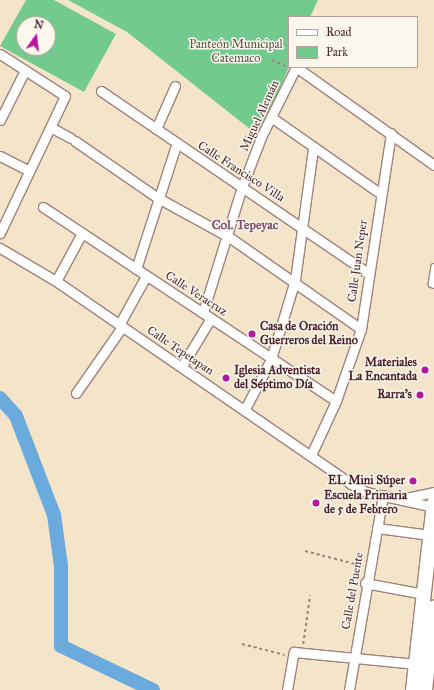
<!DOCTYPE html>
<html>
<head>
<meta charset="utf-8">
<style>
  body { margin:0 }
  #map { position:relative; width:434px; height:690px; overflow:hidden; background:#f4e4ca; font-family:"IM FELL Great Primer",serif }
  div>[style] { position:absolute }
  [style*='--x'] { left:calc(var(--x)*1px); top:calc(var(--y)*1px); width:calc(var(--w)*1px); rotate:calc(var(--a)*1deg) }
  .green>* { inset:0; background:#73ca8f }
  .river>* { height:14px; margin:-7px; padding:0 7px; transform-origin:7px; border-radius:7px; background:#6aaadd }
  .path>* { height:1.5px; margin-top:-0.75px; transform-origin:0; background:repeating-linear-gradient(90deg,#9f827a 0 3px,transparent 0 6px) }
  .roads { filter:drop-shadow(1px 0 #9f827a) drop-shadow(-1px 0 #9f827a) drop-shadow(0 1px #9f827a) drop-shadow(0 -1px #9f827a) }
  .lane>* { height:4.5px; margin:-2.25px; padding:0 2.25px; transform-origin:2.25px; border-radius:2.25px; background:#fff }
  .street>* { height:9px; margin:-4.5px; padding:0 4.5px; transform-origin:4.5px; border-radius:4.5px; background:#fff }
  .primary>* { height:14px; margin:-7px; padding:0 7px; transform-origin:7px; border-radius:7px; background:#fff }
  .dots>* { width:11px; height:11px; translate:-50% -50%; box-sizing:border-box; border:2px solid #fbf7ec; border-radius:50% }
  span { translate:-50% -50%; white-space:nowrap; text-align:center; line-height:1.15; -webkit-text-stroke:3px #fbf7ec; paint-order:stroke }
  .park-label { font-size:12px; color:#565249 }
  .street-label { font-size:12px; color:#4a1f2b }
  .poi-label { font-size:12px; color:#4a1f2b; font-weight:700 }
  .left { translate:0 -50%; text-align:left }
  .right { translate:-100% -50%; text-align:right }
  .neighbourhood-label { font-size:13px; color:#834e68; font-weight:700 }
  .legend { position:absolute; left:288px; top:16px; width:130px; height:52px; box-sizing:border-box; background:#fbf7ec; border:1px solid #b4a19f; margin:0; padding:5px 7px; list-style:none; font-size:12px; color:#4a1f2b }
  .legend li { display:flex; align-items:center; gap:8px; height:20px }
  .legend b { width:20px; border:1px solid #b4a19f }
  .north { position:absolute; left:16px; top:16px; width:40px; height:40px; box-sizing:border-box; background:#fbf7ec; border:1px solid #b4a19f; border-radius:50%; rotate:14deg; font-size:11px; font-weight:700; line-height:16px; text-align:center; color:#4a1f2b }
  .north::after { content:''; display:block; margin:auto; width:14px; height:18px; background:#b5179e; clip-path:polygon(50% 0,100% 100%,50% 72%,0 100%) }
</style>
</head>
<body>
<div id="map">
  <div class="green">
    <div style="clip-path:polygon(evenodd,26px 0,54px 0,116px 34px,84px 92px,0 46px,26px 0,24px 24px,48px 24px,48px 48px,24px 48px,24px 24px)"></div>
    <div style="clip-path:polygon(68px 0,318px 0,310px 17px,289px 17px,289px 67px,259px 136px,127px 32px)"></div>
  </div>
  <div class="river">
    <div style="--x:0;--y:398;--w:24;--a:48"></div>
    <div style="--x:16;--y:416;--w:106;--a:69"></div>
    <div style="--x:54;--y:515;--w:51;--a:82.2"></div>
    <div style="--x:61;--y:566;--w:80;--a:90"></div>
    <div style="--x:61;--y:646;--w:102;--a:25.6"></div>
  </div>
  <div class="path">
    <div style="--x:272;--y:60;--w:17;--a:25"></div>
    <div style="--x:305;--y:551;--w:60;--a:14.5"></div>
    <div style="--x:242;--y:644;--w:44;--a:14.3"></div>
    <div style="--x:303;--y:644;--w:49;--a:-81.9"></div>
  </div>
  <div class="roads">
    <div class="lane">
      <div style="--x:434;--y:266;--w:18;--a:99"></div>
      <div style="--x:431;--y:284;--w:3;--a:18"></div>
    </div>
    <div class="street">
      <div style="--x:0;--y:54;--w:77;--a:32.9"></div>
      <div style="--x:65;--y:96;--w:152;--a:115.4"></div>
      <div style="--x:296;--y:67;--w:169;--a:35.4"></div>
      <div style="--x:101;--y:91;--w:323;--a:34.3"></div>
      <div style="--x:271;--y:117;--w:134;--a:35"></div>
      <div style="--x:0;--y:120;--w:56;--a:-63.4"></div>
      <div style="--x:52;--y:128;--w:21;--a:28"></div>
      <div style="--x:156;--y:129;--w:47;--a:-66.2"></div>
      <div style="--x:75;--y:141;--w:101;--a:34.5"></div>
      <div style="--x:158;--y:198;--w:81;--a:28.8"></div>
      <div style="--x:229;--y:237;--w:161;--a:34.9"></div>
      <div style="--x:0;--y:156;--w:31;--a:27"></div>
      <div style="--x:43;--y:207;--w:351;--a:33.5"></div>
      <div style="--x:0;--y:248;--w:65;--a:30.5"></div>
      <div style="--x:56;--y:281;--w:358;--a:34.5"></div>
      <div style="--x:351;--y:484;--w:17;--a:28"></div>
      <div style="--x:366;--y:492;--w:70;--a:12.4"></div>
      <div style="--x:136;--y:269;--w:130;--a:-72.1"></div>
      <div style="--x:56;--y:281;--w:55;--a:-61.6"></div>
      <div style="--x:203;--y:312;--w:131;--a:-72.7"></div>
      <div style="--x:242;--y:187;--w:56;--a:-69"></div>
      <div style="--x:262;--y:135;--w:76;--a:-63.4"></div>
      <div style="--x:119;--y:325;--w:56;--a:-61.1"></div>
      <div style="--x:182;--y:366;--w:56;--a:-58.9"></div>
      <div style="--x:76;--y:393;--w:80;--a:-55.1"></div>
      <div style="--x:245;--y:409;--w:56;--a:-62.5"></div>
      <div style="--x:271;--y:359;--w:83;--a:-73.1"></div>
      <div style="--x:295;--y:280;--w:133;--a:-82.2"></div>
      <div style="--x:311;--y:455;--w:60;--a:-65.2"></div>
      <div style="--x:336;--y:401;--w:76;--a:-70.9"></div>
      <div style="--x:361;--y:329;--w:198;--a:-81.3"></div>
      <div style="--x:406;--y:498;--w:29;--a:-12"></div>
      <div style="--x:377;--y:528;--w:46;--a:7.4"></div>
      <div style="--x:365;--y:583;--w:60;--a:10.6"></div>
      <div style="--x:287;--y:690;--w:39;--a:-80"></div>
      <div style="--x:294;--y:652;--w:123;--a:5.6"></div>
      <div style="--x:349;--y:690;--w:198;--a:-80.1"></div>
    </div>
    <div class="primary">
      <div style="--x:413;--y:690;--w:188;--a:-83.6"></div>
      <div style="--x:425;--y:690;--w:83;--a:-83.8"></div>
    </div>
  </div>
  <div class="dots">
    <div style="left:252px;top:334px;background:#b5179e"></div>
    <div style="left:425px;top:370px;background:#b5179e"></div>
    <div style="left:226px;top:378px;background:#b5179e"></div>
    <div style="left:420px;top:395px;background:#b5179e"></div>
    <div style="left:413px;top:481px;background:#b5179e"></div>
    <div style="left:316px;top:503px;background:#b5179e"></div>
  </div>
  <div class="park-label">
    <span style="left:236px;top:52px">Panteón Municipal<br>Catemaco</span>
  </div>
  <div class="street-label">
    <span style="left:260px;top:116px;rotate:-65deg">Miguel Alemán</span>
    <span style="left:241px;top:172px;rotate:33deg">Calle Francisco Villa</span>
    <span style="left:358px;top:261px;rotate:-82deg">Calle Juan Neper</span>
    <span style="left:196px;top:294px;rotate:33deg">Calle Veracruz</span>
    <span style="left:180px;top:351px;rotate:34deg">Calle Tepetapan</span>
    <span style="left:353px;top:591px;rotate:-80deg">Calle del Puente</span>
  </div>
  <div class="poi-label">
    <span class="left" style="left:260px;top:334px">Casa de Oración<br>Guerreros del Reino</span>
    <span class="right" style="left:417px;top:370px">Materiales<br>La Encantada</span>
    <span class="left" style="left:234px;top:378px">Iglesia Adventista<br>del Séptimo Día</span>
    <span class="right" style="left:412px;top:395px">Rarra's</span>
    <span class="right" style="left:405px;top:481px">EL Mini Súper</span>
    <span class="left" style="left:324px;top:503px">Escuela Primaria<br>de 5 de Febrero</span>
  </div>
  <div class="neighbourhood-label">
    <span style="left:245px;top:225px">Col. Tepeyac</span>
  </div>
  <ul class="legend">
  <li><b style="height:5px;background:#fff"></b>Road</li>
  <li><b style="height:11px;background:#73ca8f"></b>Park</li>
  </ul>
  <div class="north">N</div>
</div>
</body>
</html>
